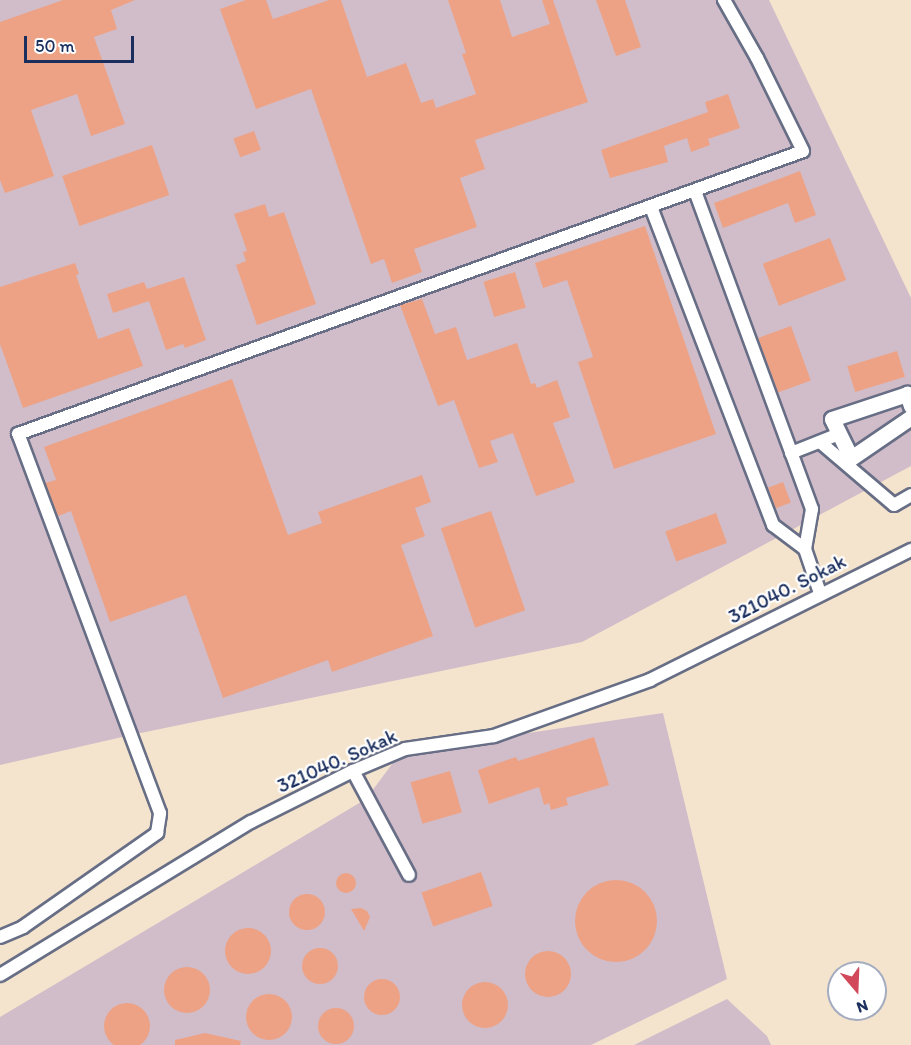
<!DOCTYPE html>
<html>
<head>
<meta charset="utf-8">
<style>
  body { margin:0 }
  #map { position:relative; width:911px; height:1045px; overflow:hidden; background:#f5e4cd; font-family:Itim,sans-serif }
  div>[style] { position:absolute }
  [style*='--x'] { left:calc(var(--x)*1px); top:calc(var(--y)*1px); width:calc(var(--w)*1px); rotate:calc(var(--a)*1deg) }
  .industrial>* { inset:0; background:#d1bdc9 }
  .building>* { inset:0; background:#eda285; transform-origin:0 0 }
  .round { border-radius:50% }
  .roads { filter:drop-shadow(2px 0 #676e85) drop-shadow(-2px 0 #676e85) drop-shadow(0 2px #676e85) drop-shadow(0 -2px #676e85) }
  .minor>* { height:12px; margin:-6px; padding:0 6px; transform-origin:6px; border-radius:6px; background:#fff }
  .tertiary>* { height:15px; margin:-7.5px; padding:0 7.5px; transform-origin:7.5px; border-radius:7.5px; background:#fff }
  span { translate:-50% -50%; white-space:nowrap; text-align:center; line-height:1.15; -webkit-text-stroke:4.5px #fff; paint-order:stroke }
  .street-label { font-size:20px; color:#1b2f5e }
  .north { position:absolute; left:827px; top:961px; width:60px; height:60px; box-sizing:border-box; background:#fff; border:2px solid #a4acbf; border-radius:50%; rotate:161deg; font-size:16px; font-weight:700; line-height:24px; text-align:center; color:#1b2f5e }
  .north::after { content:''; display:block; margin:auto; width:21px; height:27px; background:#d1495b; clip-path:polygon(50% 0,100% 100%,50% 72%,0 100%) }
  .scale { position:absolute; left:24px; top:36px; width:110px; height:27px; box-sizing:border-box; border:3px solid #1b2f5e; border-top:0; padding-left:8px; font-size:18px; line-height:21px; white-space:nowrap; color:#1b2f5e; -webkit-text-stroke:4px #fff; paint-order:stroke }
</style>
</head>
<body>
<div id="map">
  <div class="industrial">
    <div style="clip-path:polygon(0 0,769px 0,911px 298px,911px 466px,582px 642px,131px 735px,0 765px)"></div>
    <div style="clip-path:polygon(663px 713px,727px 979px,591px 1045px,0 1045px,0 1017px,366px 799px,401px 752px)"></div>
    <div style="clip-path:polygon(727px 999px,767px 1036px,771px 1045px,634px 1045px)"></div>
  </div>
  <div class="building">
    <div style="clip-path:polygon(63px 0,135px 0,111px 10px,117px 29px,94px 37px,125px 124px,91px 136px,77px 94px,31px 110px,54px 176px,5px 193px,0 180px,0 22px)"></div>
    <div style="clip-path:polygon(246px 0,266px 0,273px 19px,329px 0,341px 0,367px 77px,406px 63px,421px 103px,433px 99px,436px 108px,476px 94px,462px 54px,466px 53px,448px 0,500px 0,512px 37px,550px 24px,542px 0,553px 0,588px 102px,475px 140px,485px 169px,460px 178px,477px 227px,414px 249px,422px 272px,392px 283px,384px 259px,371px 264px,311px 89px,256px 109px,220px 9px)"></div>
    <div style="clip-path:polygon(596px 0,625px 0,641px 47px,616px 56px)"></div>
    <div style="clip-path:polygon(728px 94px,740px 128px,708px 139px,710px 145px,691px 152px,687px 138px,664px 146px,668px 162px,610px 178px,601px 150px,708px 112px,705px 102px)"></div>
    <div style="left:254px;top:131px;width:20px;height:22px;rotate:70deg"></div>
    <div style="left:152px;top:145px;width:53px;height:95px;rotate:71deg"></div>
    <div style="clip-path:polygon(800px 171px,816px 215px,795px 223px,788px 203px,723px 228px,714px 203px)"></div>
    <div style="clip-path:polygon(265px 204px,269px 217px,284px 212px,316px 304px,257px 325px,236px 265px,246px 261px,243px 252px,247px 251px,234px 214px)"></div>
    <div style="clip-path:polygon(645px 226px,716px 434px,614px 469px,578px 362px,593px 357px,567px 280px,543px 288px,535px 263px)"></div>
    <div style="left:830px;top:238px;width:45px;height:72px;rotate:69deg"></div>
    <div style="clip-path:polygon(75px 263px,79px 274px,76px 275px,98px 339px,129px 328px,143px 366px,23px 408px,0 344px,0 287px)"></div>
    <div style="left:515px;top:272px;width:37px;height:33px;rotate:73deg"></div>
    <div style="clip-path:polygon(184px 277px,206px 340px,185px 348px,183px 344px,166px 350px,149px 301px,113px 313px,107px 294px,144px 282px,147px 289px)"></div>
    <div style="clip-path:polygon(422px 299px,435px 334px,456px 327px,467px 360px,517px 343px,531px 384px,535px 383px,537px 388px,557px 380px,570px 417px,553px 423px,575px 482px,536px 496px,513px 433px,490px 441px,498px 462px,479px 468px,454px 400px,438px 406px,400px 305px)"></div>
    <div style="left:791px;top:326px;width:58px;height:35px;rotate:70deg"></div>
    <div style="left:897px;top:351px;width:27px;height:52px;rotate:73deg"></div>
    <div style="clip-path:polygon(232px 379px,288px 535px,322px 523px,318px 512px,422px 475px,431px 502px,415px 508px,425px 536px,401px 545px,433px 636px,332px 672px,328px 660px,223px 698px,186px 595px,110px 622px,71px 511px,58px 516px,45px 483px,56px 480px,44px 447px)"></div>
    <div style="left:783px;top:482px;width:22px;height:16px;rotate:69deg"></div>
    <div style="left:491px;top:511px;width:105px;height:53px;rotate:71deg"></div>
    <div style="left:716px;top:513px;width:32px;height:54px;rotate:70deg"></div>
    <div style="clip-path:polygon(594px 737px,609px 785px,566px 798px,568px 805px,551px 810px,549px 803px,544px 805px,539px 787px,489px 804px,478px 770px,516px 757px,518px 761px)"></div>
    <div style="left:450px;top:771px;width:43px;height:41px;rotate:74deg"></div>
    <div style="left:481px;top:872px;width:36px;height:63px;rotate:71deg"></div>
    <div class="round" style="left:336px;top:873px;width:20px;height:20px"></div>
    <div class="round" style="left:575px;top:880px;width:82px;height:82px"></div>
    <div class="round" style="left:289px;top:894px;width:36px;height:36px"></div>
    <div style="clip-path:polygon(361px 908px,367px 911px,370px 917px,364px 931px,351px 909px)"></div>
    <div class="round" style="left:225px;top:928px;width:46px;height:46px"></div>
    <div class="round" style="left:302px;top:948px;width:36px;height:36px"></div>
    <div class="round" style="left:525px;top:951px;width:46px;height:46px"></div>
    <div class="round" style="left:164px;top:967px;width:46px;height:46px"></div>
    <div class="round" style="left:364px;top:979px;width:36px;height:36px"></div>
    <div class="round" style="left:462px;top:982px;width:46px;height:46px"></div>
    <div class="round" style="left:246px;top:994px;width:46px;height:46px"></div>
    <div class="round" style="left:104px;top:1003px;width:46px;height:46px"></div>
    <div class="round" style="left:318px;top:1008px;width:36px;height:36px"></div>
    <div style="clip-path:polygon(205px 1033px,241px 1041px,240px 1045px,175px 1045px,175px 1040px)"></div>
  </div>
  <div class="roads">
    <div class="minor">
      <div style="--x:695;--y:191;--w:339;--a:69.8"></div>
      <div style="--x:812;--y:509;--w:41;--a:99.9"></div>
      <div style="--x:805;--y:549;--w:46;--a:71.2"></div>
      <div style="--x:651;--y:207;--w:341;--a:69"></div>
      <div style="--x:773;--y:525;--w:40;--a:37"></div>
      <div style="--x:820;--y:442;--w:97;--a:40.4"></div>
      <div style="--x:894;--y:505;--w:20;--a:-30"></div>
      <div style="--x:791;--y:453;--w:52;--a:-21.6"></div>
      <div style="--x:353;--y:771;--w:118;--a:61.7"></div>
      <div style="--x:0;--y:937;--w:25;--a:-23"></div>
      <div style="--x:23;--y:927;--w:164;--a:-35"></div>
      <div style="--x:157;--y:833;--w:20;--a:-81"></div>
      <div style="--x:160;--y:813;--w:405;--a:-110.5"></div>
      <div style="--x:18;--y:434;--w:834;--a:-19.82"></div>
      <div style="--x:803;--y:151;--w:104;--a:-116.3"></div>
      <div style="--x:757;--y:58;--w:67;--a:-119.6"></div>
      <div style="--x:0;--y:975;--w:294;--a:-31.4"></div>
      <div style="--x:251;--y:822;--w:114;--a:-26.6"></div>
      <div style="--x:353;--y:771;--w:56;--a:-22.9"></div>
      <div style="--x:405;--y:749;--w:90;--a:-8.3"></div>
      <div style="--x:494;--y:736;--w:166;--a:-19.7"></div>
      <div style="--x:650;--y:680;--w:292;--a:-26.5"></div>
    </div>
    <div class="tertiary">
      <div style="--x:911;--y:406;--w:13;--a:-108"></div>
      <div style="--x:907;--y:394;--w:79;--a:161.6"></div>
      <div style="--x:832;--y:419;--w:43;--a:64"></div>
      <div style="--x:851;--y:458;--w:73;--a:-34.3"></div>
    </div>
  </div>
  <div class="street-label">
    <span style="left:787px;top:589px;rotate:-27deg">321040. Sokak</span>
    <span style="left:337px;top:761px;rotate:-24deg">321040. Sokak</span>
  </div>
  <div class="north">N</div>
  <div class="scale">50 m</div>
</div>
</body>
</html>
